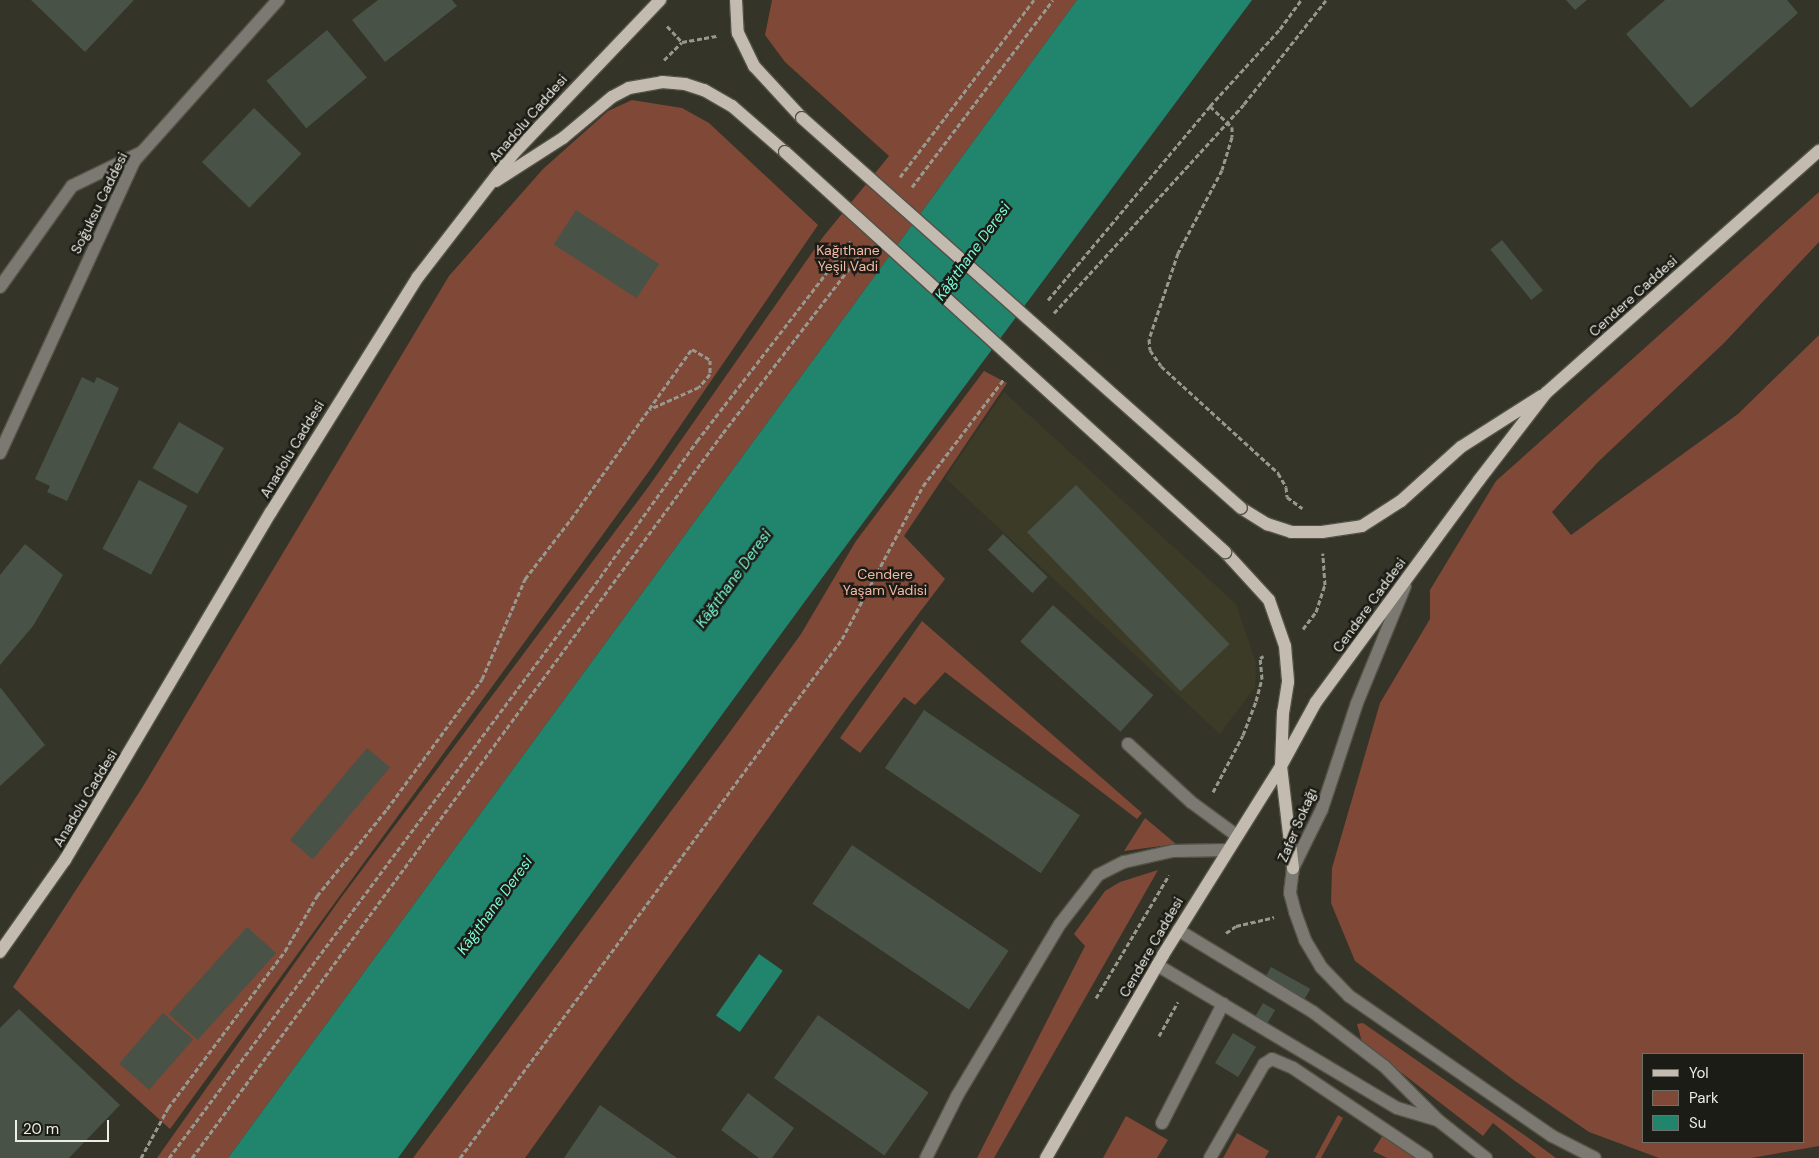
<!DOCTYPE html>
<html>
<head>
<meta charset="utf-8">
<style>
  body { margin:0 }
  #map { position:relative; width:1819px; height:1158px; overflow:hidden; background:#353428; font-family:"DM Sans",sans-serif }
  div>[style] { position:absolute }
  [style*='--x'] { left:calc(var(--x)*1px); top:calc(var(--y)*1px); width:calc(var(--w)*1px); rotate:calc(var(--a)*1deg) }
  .built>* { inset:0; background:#3c3b28 }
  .green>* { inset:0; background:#804837 }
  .water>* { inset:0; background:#21856e; transform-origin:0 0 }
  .building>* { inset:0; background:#495246; transform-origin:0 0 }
  .path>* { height:3px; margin-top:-1.5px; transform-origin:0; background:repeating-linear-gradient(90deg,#98988e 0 5px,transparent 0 7.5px) }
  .roads { filter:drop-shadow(1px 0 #525246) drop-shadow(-1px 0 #525246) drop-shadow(0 1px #525246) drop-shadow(0 -1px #525246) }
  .minor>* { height:12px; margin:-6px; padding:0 6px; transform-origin:6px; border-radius:6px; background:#7c7872 }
  .major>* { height:12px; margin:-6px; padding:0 6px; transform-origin:6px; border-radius:6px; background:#c4bbb0 }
  .bridges { filter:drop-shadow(1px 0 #525246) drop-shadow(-1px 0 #525246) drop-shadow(0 1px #525246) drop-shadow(0 -1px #525246) }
  .major-bridge>* { height:12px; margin:-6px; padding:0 6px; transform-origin:6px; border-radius:6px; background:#c4bbb0 }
  span { translate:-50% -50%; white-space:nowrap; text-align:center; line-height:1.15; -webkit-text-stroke:5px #1c1c16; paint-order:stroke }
  .street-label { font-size:14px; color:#edede5 }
  .park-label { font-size:14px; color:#f3b7a4 }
  .water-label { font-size:15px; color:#7bfdda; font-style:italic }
  .legend { position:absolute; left:1642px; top:1053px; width:162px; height:90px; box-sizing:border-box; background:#1c1c16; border:1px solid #707069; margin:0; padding:6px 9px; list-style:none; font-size:15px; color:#edede5 }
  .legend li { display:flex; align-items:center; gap:10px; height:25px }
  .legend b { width:25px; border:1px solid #707069 }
  .scale { position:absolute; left:15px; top:1120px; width:94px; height:22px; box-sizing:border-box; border:2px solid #edede5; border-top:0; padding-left:6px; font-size:15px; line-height:18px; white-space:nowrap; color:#edede5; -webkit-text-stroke:4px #1c1c16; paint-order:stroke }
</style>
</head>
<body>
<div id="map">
  <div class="built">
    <div style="clip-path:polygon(1004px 392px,1236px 604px,1256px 663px,1255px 687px,1220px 734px,945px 478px)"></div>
  </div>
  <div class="green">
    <div style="clip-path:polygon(772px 0,1077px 0,228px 1158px,157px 1158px,340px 899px,649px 486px,823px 237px,889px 156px,785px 62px,765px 35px)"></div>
    <div style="clip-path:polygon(632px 100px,682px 108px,709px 123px,818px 225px,652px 467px,170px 1129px,13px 987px,142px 788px,449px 276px,543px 169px,608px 111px)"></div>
    <div style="clip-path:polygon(evenodd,1819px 192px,1819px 242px,1724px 343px,1598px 462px,1552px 512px,1571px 535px,1738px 414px,1819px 335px,1819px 1146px,1751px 1158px,1659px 1158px,1589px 1132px,1515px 1081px,1355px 961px,1331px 903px,1332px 868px,1380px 703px,1430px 619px,1430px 590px,1496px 481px,1819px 192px,1643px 1054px,1803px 1054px,1803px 1142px,1643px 1142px,1643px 1054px)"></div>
    <div style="clip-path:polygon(984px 371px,1007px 383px,904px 536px,945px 579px,850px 704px,525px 1158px,413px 1158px,724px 740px,801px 634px,856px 541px)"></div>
    <div style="clip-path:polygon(922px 621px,1142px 813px,1137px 819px,945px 672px,915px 705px,904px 697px,860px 753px,840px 738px)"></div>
    <div style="clip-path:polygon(1145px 818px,1176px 844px,1124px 851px)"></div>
    <div style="clip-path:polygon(1158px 870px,994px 1158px,977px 1158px,1085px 946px,1074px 934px,1105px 891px,1120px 882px)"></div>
    <div style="clip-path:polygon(1363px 1023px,1530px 1139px,1556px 1158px,1536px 1158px,1493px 1123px,1483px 1136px,1362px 1042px,1357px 1024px)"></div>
    <div style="clip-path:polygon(1338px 1115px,1343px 1118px,1321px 1158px,1315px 1158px)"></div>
    <div style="clip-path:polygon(1126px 1116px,1168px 1140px,1157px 1158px,1103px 1158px)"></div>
    <div style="clip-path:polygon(1237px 1133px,1269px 1151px,1265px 1158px,1223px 1158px)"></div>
    <div style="clip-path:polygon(1383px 1135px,1415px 1158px,1387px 1158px,1373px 1151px)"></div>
  </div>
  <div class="water">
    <div style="clip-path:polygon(1077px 0,1252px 0,822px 578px,398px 1158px,228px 1158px)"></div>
    <div style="left:759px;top:954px;width:29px;height:75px;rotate:35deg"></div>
  </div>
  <div class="building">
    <div style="clip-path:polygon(31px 0,134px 0,85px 52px)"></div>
    <div style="clip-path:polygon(378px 0,452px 0,457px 6px,385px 62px,352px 20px)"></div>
    <div style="clip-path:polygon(1566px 0,1587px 0,1575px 10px)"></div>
    <div style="clip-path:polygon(1665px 0,1787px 0,1798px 13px,1691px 108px,1626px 34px)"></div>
    <div style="left:327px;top:30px;width:62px;height:79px;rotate:50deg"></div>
    <div style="left:254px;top:108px;width:66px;height:75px;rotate:44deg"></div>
    <div style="left:576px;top:210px;width:99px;height:41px;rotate:33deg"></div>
    <div style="left:1502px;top:240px;width:65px;height:15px;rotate:51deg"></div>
    <div style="clip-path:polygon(82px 377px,94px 383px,97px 377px,119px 388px,67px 501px,47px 492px,50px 486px,35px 479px)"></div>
    <div style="left:179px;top:422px;width:52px;height:53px;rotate:30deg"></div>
    <div style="left:139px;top:480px;width:55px;height:78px;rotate:28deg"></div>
    <div style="left:1076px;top:485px;width:221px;height:68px;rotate:46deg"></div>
    <div style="left:1003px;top:534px;width:62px;height:22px;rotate:44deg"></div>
    <div style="clip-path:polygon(25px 544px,63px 575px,33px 626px,0 665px,0 575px)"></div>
    <div style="left:1053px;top:605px;width:135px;height:49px;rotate:42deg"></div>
    <div style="clip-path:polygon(0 687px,45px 745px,0 786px)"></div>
    <div style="left:924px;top:710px;width:188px;height:70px;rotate:34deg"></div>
    <div style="left:367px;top:748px;width:30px;height:120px;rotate:40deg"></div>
    <div style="left:852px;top:845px;width:189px;height:71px;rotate:34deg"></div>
    <div style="left:247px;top:927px;width:39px;height:117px;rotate:42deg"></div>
    <div style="left:1271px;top:967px;width:45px;height:13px;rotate:29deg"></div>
    <div style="left:1263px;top:1003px;width:14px;height:15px;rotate:30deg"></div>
    <div style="clip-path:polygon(19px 1009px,120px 1105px,69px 1158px,0 1158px,0 1028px)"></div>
    <div style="left:163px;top:1013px;width:40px;height:67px;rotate:41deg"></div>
    <div style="left:818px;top:1015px;width:135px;height:77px;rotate:35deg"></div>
    <div style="left:1233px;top:1033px;width:27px;height:35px;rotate:31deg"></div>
    <div style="clip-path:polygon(748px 1093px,794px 1128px,772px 1158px,759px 1158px,721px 1130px)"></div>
    <div style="clip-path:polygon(600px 1105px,677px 1158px,564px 1158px)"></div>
  </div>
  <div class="path">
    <div style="--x:667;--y:26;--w:22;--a:47"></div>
    <div style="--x:664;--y:60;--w:25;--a:-45"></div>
    <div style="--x:682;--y:42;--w:36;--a:-10"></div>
    <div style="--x:1210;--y:106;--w:30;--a:44"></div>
    <div style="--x:1232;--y:127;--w:10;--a:90"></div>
    <div style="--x:1232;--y:137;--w:34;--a:107"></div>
    <div style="--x:1222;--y:170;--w:94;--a:117.9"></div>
    <div style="--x:1178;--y:253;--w:91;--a:108.6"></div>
    <div style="--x:1149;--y:339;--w:11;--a:85"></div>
    <div style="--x:1150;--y:350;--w:19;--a:55"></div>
    <div style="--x:1161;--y:366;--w:159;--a:42.4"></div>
    <div style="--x:1278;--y:473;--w:16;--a:60"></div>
    <div style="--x:1286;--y:487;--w:10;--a:84"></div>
    <div style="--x:1287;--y:497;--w:19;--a:36"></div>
    <div style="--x:900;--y:177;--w:222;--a:-52.9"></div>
    <div style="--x:912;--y:187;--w:234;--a:-53"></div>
    <div style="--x:1048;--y:300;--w:253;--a:-50.1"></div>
    <div style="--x:1210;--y:106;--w:104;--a:-47.7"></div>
    <div style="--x:1280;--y:29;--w:36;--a:-54"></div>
    <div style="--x:1054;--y:313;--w:282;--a:-47.7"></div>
    <div style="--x:1244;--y:104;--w:132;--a:-51.7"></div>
    <div style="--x:1303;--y:629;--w:21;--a:-53"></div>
    <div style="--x:1316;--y:612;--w:28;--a:-72"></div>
    <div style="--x:1325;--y:585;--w:32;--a:-94"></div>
    <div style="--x:1213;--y:792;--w:64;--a:-62.2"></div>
    <div style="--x:1243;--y:735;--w:36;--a:-69"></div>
    <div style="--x:1256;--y:701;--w:23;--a:-75"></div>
    <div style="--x:1262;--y:679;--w:21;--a:-95"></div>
    <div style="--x:1260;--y:658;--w:4;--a:-27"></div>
    <div style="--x:1226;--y:933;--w:12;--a:-35"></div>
    <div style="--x:1236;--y:926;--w:39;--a:-13"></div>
    <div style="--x:1096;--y:998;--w:143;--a:-59.3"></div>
    <div style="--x:1159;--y:1036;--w:39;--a:-61"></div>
    <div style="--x:141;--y:1158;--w:57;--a:-61.6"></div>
    <div style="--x:168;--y:1108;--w:196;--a:-53.3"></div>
    <div style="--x:285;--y:951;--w:64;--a:-59.8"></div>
    <div style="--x:317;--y:896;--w:112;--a:-51.2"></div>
    <div style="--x:387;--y:809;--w:161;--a:-53.8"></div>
    <div style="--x:482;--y:679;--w:109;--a:-66.7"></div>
    <div style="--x:525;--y:579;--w:76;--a:-52.5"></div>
    <div style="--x:571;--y:519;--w:209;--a:-54.6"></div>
    <div style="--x:692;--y:349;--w:21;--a:31"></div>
    <div style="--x:710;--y:360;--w:14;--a:90"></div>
    <div style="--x:710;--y:374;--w:17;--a:130"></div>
    <div style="--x:699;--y:387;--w:54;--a:155.8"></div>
    <div style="--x:169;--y:1158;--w:708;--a:-53.39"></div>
    <div style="--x:591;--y:590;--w:183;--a:-54.6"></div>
    <div style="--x:697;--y:441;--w:252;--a:-52.4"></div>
    <div style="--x:192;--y:1158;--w:899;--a:-53.78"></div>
    <div style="--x:723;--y:433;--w:228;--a:-52.5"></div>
    <div style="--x:460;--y:1158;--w:644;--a:-53.65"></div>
    <div style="--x:842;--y:639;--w:173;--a:-62.1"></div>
    <div style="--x:923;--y:486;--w:134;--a:-52.9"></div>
  </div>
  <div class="roads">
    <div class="minor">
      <div style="--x:0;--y:287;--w:124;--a:-54.5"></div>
      <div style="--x:72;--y:186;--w:76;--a:-25.9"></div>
      <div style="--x:0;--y:453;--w:323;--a:-65.3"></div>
      <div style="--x:135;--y:160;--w:215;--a:-48.2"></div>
      <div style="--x:1405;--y:586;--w:126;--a:112.3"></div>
      <div style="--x:1357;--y:703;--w:112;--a:108.3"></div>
      <div style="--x:1322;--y:809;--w:66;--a:116.2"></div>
      <div style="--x:1293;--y:868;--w:25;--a:97"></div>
      <div style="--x:1290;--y:893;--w:20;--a:75"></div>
      <div style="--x:1295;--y:912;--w:30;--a:70"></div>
      <div style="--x:1305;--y:940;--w:31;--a:59"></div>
      <div style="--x:1321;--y:967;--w:40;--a:46"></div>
      <div style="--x:1349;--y:996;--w:247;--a:34.6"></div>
      <div style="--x:1552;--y:1136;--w:48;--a:27.1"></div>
      <div style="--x:1128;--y:744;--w:86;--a:42.6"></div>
      <div style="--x:1191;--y:802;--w:56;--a:36.3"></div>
      <div style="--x:1178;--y:930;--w:158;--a:31.3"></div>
      <div style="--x:1313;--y:1012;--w:89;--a:37.3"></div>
      <div style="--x:1384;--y:1066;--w:78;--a:45"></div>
      <div style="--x:1439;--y:1121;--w:60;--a:38.2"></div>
      <div style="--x:1157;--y:965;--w:279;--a:30.8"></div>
      <div style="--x:1397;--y:1108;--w:42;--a:16.7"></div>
      <div style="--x:1162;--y:1123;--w:134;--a:-62.9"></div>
      <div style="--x:926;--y:1158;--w:69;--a:-63.4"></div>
      <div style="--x:957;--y:1096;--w:200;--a:-59.1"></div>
      <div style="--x:1060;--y:924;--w:62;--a:-52.2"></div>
      <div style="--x:1098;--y:875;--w:29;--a:-27"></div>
      <div style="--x:1124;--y:862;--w:50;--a:-12.7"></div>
      <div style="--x:1173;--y:851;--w:54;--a:-1.1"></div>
      <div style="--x:1210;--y:1158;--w:108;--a:-60.1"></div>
      <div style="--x:1264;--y:1064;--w:9;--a:-32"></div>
      <div style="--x:1272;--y:1059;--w:23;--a:23"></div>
      <div style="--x:1293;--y:1068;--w:161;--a:33.9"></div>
    </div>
    <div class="major">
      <div style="--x:736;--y:0;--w:33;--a:87"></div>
      <div style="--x:738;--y:33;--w:37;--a:64"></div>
      <div style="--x:754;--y:66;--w:71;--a:47.3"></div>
      <div style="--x:496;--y:181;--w:80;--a:-32.7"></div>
      <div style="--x:563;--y:138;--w:64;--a:-39.9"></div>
      <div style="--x:612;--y:97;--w:19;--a:-28"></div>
      <div style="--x:629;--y:88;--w:34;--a:-10"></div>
      <div style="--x:662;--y:82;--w:23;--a:5"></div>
      <div style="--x:685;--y:84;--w:20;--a:18"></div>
      <div style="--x:704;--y:90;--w:32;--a:30"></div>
      <div style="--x:732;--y:106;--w:70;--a:41"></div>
      <div style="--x:1241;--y:508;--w:31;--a:32"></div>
      <div style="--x:1267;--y:524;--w:25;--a:18"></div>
      <div style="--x:1291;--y:532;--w:31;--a:0"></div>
      <div style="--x:1322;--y:532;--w:40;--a:-8.5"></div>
      <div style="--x:1362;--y:526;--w:46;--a:-32.7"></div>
      <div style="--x:1401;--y:501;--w:81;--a:-42"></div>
      <div style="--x:1461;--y:447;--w:95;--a:-32.5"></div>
      <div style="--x:1225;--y:552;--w:65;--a:47.5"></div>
      <div style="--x:1269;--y:600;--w:49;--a:70.8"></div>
      <div style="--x:1285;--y:646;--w:36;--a:85"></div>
      <div style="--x:1288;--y:682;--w:30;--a:99"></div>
      <div style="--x:1283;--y:712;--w:54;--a:92.1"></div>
      <div style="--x:1281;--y:766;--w:103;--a:83.3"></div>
      <div style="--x:0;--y:952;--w:113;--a:-54.8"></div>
      <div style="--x:65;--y:860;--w:404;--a:-59.4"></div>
      <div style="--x:271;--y:512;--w:277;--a:-58"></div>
      <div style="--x:418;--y:277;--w:155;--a:-52.3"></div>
      <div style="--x:513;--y:154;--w:213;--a:-46.3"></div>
      <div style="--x:1046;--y:1158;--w:234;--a:-60"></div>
      <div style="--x:1163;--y:955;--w:223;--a:-58"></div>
      <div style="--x:1281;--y:766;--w:73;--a:-61.3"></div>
      <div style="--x:1316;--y:702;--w:275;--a:-53.7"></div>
      <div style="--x:1479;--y:480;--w:110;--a:-52.4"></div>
      <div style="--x:1546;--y:393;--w:365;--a:-41.6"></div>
    </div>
  </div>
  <div class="bridges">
    <div class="major-bridge">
      <div style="--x:802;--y:118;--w:587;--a:41.62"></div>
      <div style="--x:785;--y:152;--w:595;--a:42.27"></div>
    </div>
  </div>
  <div class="street-label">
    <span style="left:528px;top:118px;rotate:-49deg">Anadolu Caddesi</span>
    <span style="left:99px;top:203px;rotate:-64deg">Soğuksu Caddesi</span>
    <span style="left:1633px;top:296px;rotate:-42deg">Cendere Caddesi</span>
    <span style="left:292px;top:449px;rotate:-59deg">Anadolu Caddesi</span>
    <span style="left:1369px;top:605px;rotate:-54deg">Cendere Caddesi</span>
    <span style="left:85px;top:798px;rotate:-59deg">Anadolu Caddesi</span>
    <span style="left:1297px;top:825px;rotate:-67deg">Zafer Sokağı</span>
    <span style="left:1151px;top:947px;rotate:-60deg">Cendere Caddesi</span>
  </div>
  <div class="park-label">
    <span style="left:848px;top:258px">Kağıthane<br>Yeşil Vadi</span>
    <span style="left:885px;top:582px">Cendere<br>Yaşam Vadisi</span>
  </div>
  <div class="water-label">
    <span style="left:973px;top:252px;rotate:-54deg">Kâğıthane Deresi</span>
    <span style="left:734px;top:579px;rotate:-54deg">Kâğıthane Deresi</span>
    <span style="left:495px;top:906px;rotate:-54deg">Kâğıthane Deresi</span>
  </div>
  <ul class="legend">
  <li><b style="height:6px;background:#c4bbb0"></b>Yol</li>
  <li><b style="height:14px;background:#804837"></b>Park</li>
  <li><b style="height:14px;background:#21856e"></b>Su</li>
  </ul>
  <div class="scale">20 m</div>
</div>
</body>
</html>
